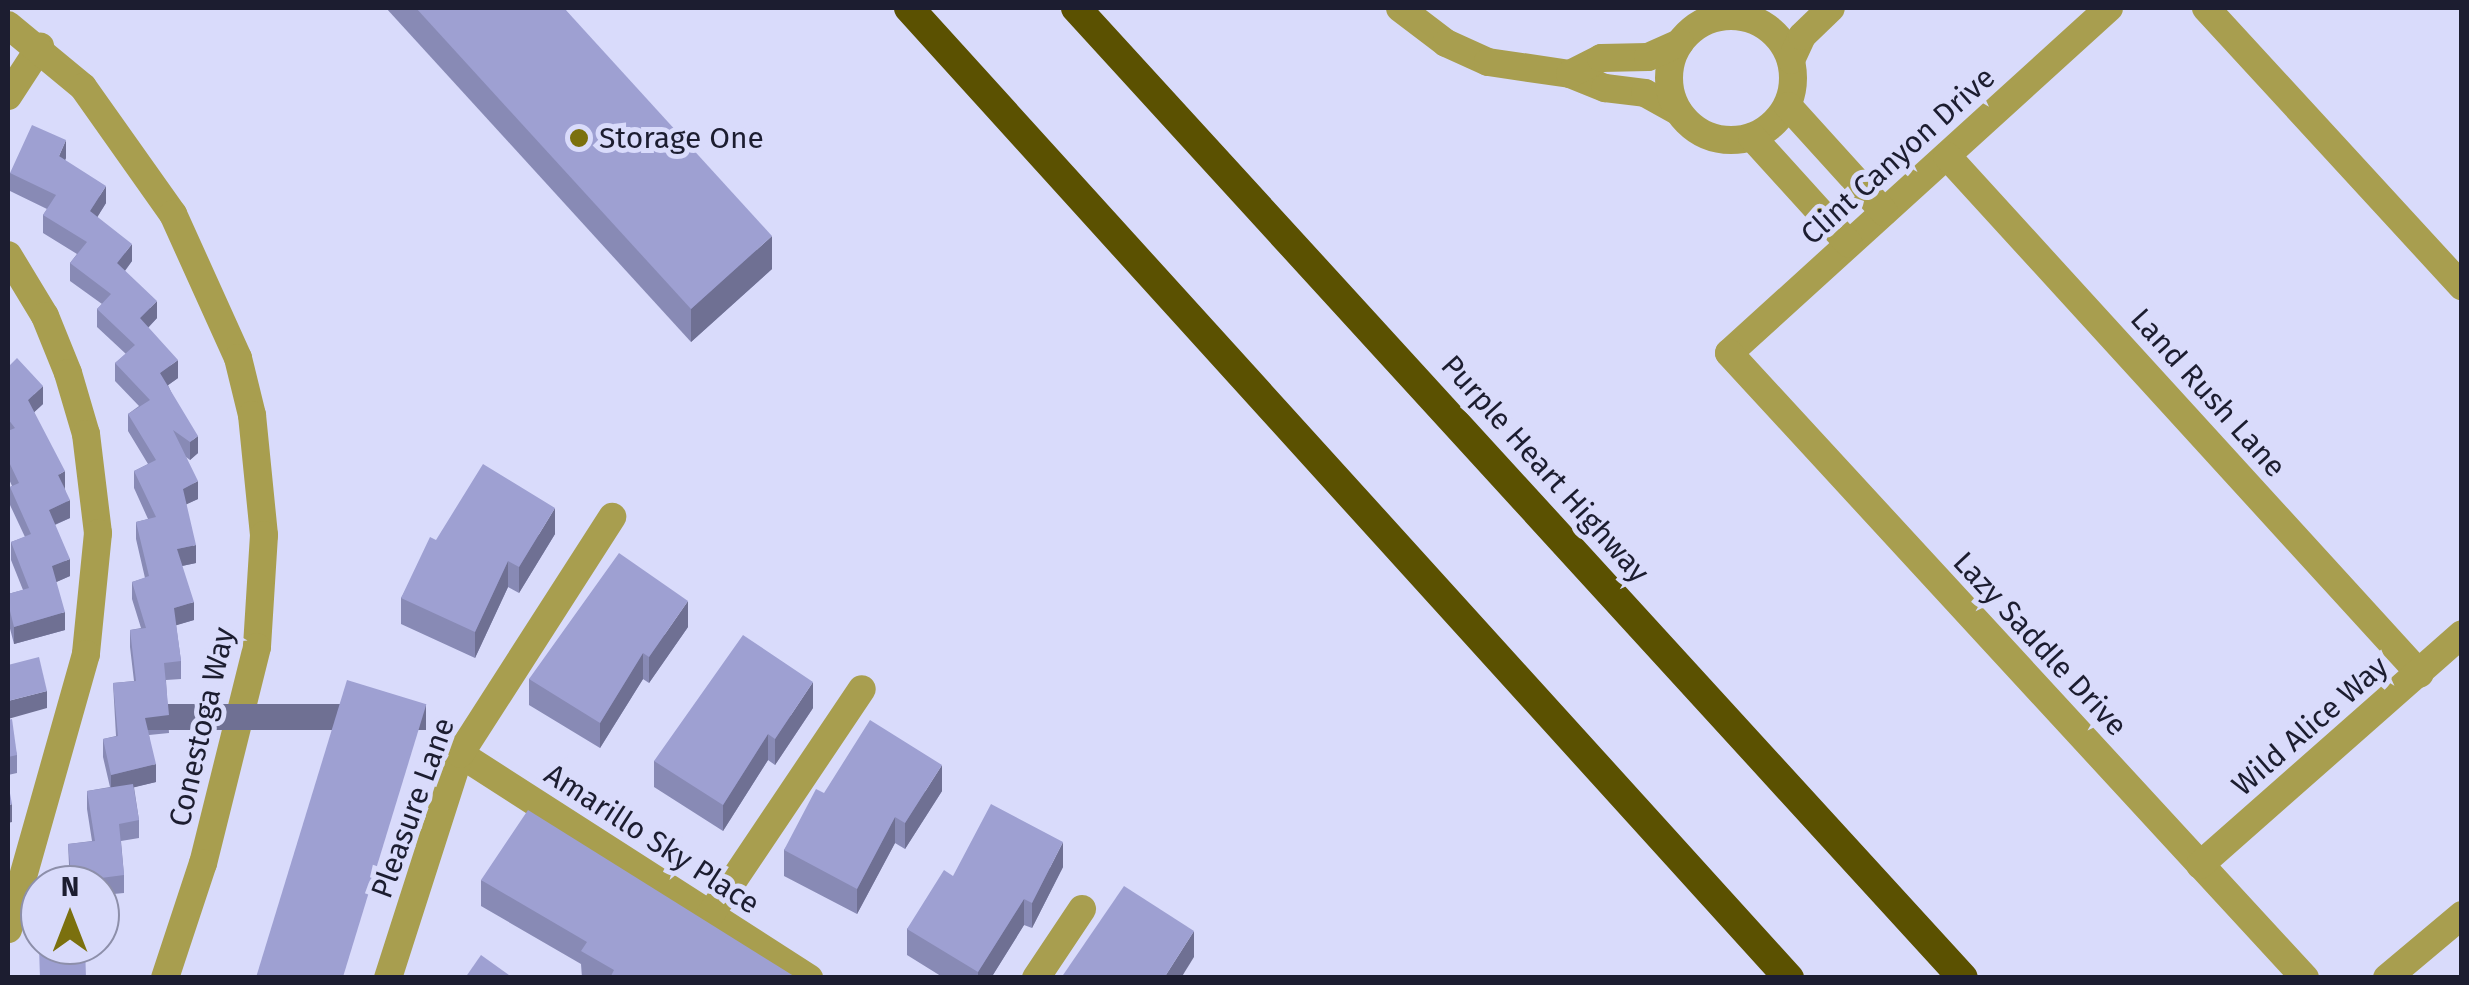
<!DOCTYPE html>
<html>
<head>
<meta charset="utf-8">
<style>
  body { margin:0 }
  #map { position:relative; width:2469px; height:985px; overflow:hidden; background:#d9dbfb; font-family:"Fira Sans",sans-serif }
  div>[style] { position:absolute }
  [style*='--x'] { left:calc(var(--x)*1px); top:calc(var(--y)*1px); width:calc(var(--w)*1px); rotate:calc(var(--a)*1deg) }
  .minor>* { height:28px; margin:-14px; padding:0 14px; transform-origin:14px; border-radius:14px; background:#a89e4f }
  .minor>.ring { margin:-14px; padding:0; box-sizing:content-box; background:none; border:28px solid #a89e4f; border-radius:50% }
  .tertiary>* { height:28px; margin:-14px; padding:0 14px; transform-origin:14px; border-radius:14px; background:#a89e4f }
  .motorway>* { height:30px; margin:-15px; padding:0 15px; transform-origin:15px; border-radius:15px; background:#5b5101 }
  .wall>* { inset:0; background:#888ab5 }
  .shaded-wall>* { inset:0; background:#6f7093; transform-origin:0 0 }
  .building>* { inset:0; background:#9ea0d2; transform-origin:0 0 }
  .dots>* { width:28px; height:28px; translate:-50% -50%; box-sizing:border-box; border:5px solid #d9dbfb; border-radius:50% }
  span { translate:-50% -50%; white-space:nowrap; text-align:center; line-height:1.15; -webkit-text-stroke:10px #d9dbfb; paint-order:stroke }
  .poi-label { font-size:30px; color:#1c1d30 }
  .left { translate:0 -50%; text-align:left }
  .street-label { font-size:30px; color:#1c1d30 }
  .frame { position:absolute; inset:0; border:10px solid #1c1d30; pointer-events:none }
  .north { position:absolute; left:20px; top:865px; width:100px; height:100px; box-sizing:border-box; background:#d9dbfb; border:2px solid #8d8faa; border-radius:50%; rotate:0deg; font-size:28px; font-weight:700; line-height:40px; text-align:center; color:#1c1d30 }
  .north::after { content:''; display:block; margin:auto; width:35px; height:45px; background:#7b700e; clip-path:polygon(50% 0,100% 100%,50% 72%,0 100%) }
</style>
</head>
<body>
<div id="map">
  <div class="minor">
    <div style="--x:1400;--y:8;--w:58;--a:37.3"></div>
    <div style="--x:1446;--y:43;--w:46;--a:24.3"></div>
    <div style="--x:1488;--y:62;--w:83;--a:8.3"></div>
    <div style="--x:1570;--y:74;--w:38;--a:22"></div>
    <div style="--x:1605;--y:88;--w:40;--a:7.1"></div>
    <div style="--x:1645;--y:93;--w:38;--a:29"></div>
    <div style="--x:2109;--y:8;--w:513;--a:137.76"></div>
    <div style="--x:1729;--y:353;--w:850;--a:47.34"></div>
    <div style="--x:2206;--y:8;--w:378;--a:47.4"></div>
    <div class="ring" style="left:1669px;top:16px;width:96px;height:96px"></div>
    <div style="--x:1791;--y:60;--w:26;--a:-65"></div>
    <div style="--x:1802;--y:36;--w:40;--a:-44"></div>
    <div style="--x:1570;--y:74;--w:35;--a:-27"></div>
    <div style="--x:1601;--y:58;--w:47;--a:-1.2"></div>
    <div style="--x:1648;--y:57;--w:35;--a:-24"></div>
    <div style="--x:8;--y:96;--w:59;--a:-56.9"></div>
    <div style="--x:1788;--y:106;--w:143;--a:47.8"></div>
    <div style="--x:1752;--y:137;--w:144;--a:47.8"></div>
    <div style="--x:1947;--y:156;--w:701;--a:47.6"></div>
    <div style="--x:8;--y:255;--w:71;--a:58.8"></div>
    <div style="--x:45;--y:316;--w:61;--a:68"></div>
    <div style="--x:68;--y:373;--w:64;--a:73.6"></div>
    <div style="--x:86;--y:434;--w:100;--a:83.1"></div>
    <div style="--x:98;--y:533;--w:122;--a:95.7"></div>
    <div style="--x:86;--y:654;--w:286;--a:105.8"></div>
    <div style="--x:460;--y:754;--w:415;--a:32.7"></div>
    <div style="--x:2200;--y:865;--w:349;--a:-41.4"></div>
    <div style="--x:710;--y:915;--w:272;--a:-56.1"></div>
    <div style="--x:388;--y:978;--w:235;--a:-72.2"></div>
    <div style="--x:460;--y:754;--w:282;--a:-57.3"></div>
    <div style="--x:1036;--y:978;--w:83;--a:-56.3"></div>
    <div style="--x:2387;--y:978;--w:98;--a:-40"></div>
  </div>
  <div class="tertiary">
    <div style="--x:8;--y:25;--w:97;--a:39.6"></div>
    <div style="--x:83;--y:87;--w:156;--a:54.7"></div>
    <div style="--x:173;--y:214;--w:158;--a:65.7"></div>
    <div style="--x:238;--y:358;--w:59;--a:76.2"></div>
    <div style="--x:252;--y:415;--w:121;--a:84.3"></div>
    <div style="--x:264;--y:535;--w:112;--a:93.6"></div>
    <div style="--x:257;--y:647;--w:223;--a:104"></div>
    <div style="--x:203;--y:863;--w:121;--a:108.3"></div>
  </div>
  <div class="motorway">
    <div style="--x:909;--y:8;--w:1310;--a:47.79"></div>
    <div style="--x:1076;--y:8;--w:1314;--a:47.56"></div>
  </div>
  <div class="wall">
    <div style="clip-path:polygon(386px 8px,564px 8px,772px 269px,691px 342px)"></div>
    <div style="clip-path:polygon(66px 158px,65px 160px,106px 203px,97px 217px,132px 261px,125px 271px,157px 318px,148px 328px,178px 378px,168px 385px,198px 453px,190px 460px,186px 457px,198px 499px,186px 504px,196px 563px,182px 566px,194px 620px,176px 625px,181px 661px,181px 679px,166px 680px,169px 733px,149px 735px,156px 782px,134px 787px,139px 820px,139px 838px,121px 841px,124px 875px,124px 893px,103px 895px,109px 927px,109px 945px,85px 948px,55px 947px,55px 945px,100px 945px,100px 885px,70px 885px,68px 844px,92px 841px,87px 809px,87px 791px,110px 787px,103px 757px,103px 739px,116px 736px,113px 683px,134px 681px,130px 647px,130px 630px,141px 628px,132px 599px,132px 582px,145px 578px,136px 539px,136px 522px,148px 519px,134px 488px,134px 471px,148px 464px,128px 431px,128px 414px,139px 406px,115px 381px,115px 363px,126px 354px,97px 327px,97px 309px,102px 304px,70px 281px,70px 263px,77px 254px,43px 233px,43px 215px,47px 209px,10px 191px,10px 173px)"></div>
    <div style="clip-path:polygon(8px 367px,43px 404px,34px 412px,65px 489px,70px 518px,55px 525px,70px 576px,56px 582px,65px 630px,14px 644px,8px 621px,8px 594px,23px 590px,11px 560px,11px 542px,25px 537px,10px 505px,10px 487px,12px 486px,8px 477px)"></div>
    <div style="clip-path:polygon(555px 534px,519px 593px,508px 587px,475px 658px,401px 624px,401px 598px,436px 540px)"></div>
    <div style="clip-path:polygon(688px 627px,649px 683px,643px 679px,600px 748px,529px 705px,529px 679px)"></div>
    <div style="clip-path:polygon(813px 708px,775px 765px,768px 760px,723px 831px,654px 787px,654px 761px)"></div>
    <div style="clip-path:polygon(8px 720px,17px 755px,17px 773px,8px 775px)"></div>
    <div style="clip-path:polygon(942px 791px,905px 849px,895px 843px,857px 914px,784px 876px,784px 850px,824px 793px)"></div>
    <div style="clip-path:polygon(1063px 867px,1032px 928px,1024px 925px,991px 978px,944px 978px,907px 955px,907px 929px,953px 876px)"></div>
    <div style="clip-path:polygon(481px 880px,797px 978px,582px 978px,581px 964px,481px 906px)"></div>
  </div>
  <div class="shaded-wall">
    <div style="clip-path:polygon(66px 140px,66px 158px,59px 174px,59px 156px)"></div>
    <div style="clip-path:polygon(106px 186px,106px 203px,90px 229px,90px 211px)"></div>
    <div style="clip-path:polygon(772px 236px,772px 269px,691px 342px,691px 309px)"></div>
    <div style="clip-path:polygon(132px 244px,132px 261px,117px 281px,117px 263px)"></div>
    <div style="clip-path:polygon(157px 301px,157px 318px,140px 336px,140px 318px)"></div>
    <div style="clip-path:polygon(178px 360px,178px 378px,160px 391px,160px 373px)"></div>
    <div style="clip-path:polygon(43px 386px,43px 404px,28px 418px,28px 400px)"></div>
    <div style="clip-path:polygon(198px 436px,198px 453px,190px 460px,190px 442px)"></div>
    <div style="clip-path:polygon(65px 471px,65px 489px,58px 475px)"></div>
    <div style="clip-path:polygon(198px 481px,198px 499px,183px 506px,183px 489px)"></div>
    <div style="clip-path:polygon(70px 500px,70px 518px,49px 527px,49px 510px)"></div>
    <div style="clip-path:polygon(555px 508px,555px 534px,519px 593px,519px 567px)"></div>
    <div style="clip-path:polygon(196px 545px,196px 563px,177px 567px,177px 549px)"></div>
    <div style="clip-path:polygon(70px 559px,70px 576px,52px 584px,52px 566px)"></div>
    <div style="clip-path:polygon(508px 561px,508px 587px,475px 658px,475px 632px)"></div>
    <div style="clip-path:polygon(688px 601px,688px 627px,649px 683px,649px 657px)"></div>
    <div style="clip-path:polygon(194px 602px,194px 620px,174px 626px,174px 608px)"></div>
    <div style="clip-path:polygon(65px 612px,65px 630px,14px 644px,14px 627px)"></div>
    <div style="clip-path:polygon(643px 653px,643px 679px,600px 748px,600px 723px)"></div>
    <div style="clip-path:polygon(813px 682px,813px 708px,775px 765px,775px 739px)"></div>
    <div style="clip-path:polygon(47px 691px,47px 708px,8px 719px,8px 701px)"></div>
    <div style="left:426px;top:704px;width:26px;height:286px;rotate:90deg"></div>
    <div style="clip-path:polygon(768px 734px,768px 760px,723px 831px,723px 805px)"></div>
    <div style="clip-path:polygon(156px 764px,156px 782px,111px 793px,111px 775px)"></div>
    <div style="clip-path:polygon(942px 765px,942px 791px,905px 849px,905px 823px)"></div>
    <div style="clip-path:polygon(12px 804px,12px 822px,8px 823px,8px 806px)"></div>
    <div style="clip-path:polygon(895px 817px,895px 843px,857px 914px,857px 889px)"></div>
    <div style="clip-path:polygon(1063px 842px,1063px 867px,1032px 928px,1032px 903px)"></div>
    <div style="clip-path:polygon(1024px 899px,1024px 925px,991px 978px,978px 978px,978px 972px)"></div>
    <div style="clip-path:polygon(1194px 931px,1194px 957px,1181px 978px,1164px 978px)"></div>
  </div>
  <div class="building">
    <div style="clip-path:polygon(416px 8px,564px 8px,772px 236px,691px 309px)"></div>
    <div style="clip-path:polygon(32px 125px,66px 140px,59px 156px,106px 186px,90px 211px,132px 244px,117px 263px,157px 301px,140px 318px,178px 360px,160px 373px,198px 436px,190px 442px,173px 430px,198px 481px,183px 489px,196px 545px,177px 549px,194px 602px,174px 608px,181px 661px,164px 663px,169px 715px,145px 718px,156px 764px,111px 775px,103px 739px,118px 736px,113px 683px,136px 681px,130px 630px,146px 628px,132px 582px,149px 576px,136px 522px,156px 517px,134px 471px,156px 460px,128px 414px,150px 400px,115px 363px,135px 345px,97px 309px,111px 294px,70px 263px,87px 242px,43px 215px,56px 195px,10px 173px)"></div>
    <div style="clip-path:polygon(17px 358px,43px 386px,28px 400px,65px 471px,58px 475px,70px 500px,49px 510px,70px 559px,52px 566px,65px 612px,14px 627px,8px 603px,8px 594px,29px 588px,11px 542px,31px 534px,10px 487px,19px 483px,8px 460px,8px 431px,15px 428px,8px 419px,8px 367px)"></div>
    <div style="clip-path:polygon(483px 464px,555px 508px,519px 567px,508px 561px,475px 632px,401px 598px,430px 537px,436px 540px)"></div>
    <div style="clip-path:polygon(619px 553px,688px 601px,649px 657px,643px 653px,600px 723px,529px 679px)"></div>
    <div style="clip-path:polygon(743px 635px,813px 682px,775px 739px,768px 734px,723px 805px,654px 761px)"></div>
    <div style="clip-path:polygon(39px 657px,47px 691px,8px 701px,8px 665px)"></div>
    <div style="left:347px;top:680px;width:83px;height:312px;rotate:17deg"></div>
    <div style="clip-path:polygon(12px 719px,17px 755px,8px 757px,8px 720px)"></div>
    <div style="clip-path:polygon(870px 720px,942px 765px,905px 823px,895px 817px,857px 889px,784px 850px,816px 789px,824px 793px)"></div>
    <div style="clip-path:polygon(8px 783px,12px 804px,8px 806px)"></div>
    <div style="clip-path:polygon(133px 784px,139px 820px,119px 824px,124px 875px,101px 878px,109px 927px,100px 928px,100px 885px,72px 885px,68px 844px,95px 841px,87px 791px)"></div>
    <div style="clip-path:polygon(991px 804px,1063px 842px,1032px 903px,1024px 899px,978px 972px,907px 929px,944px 870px,953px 876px)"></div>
    <div style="clip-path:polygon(528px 810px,797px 978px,610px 978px,614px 970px,581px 951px,587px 942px,481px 880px)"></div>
    <div style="clip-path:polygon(1124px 886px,1194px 931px,1164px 978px,1061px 978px)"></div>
    <div style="clip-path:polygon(58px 945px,85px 945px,86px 978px,40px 978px,39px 948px,58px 947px)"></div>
    <div style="clip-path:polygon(481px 955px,513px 978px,465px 978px)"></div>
  </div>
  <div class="dots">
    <div style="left:579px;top:138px;background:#7b700e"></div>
  </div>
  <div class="poi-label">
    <span class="left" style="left:599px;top:138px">Storage One</span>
  </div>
  <div class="street-label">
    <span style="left:1898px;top:156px;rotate:-42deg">Clint Canyon Drive</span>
    <span style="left:2208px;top:393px;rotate:48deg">Land Rush Lane</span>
    <span style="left:1545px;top:469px;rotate:48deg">Purple Heart Highway</span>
    <span style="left:2040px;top:644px;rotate:47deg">Lazy Saddle Drive</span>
    <span style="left:2310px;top:726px;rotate:-41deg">Wild Alice Way</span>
    <span style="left:202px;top:727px;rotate:-77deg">Conestoga Way</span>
    <span style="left:413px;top:808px;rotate:-70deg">Pleasure Lane</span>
    <span style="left:652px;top:839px;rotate:33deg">Amarillo Sky Place</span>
  </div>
  <div class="frame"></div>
  <div class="north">N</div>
</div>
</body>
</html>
